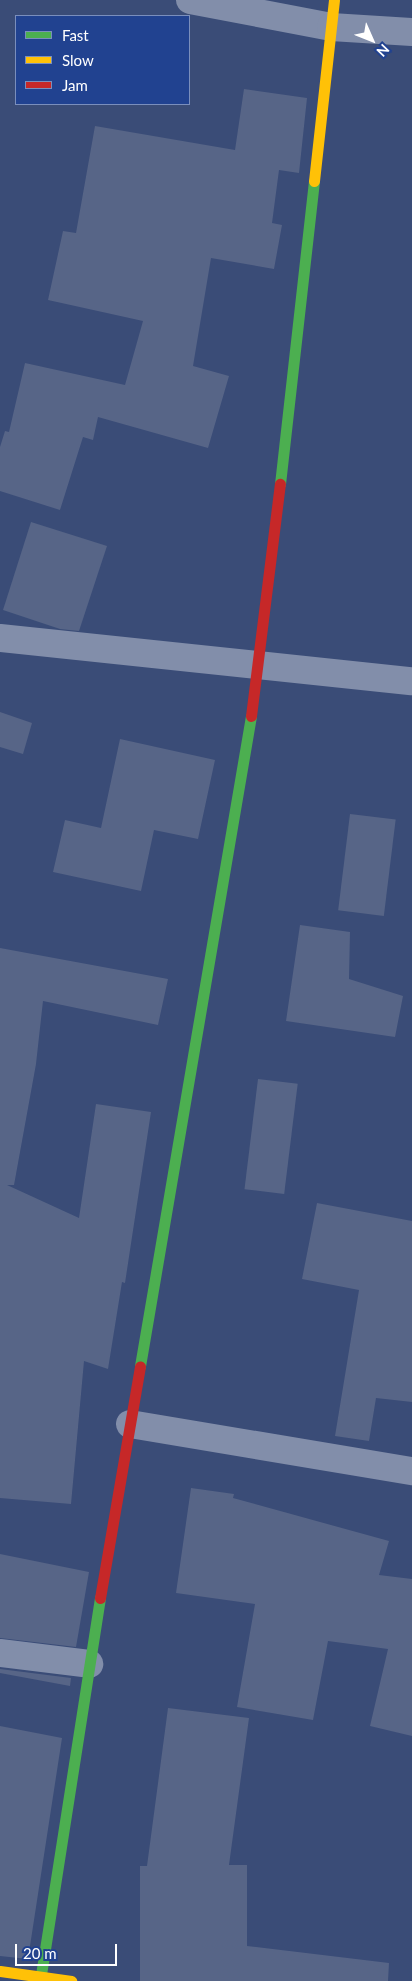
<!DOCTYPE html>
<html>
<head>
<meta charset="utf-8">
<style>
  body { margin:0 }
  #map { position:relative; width:412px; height:1981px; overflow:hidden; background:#3a4c77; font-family:Lato,sans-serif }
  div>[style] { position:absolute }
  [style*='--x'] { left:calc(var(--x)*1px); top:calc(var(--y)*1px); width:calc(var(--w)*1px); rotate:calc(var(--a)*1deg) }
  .building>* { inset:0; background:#576587; transform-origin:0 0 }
  .street>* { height:28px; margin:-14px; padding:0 14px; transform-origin:14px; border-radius:14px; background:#828eaa }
  .fast>* { height:11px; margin:-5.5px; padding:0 5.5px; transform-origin:5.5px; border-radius:5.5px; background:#4caf50 }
  .slow>* { height:11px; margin:-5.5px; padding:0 5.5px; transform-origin:5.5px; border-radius:5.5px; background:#ffc107 }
  .jam>* { height:11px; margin:-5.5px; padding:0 5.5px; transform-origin:5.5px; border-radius:5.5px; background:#c62828 }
  span { translate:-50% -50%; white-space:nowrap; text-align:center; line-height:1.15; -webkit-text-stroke:4px #214290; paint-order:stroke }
  .legend { position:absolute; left:15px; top:15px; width:175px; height:90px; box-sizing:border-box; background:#214290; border:1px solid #7a8ebc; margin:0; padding:6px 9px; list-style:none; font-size:15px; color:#fff }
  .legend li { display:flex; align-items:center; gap:10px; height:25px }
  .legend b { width:25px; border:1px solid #7a8ebc }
  .north { position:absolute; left:347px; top:15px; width:50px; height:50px; -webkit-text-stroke:4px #214290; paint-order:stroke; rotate:134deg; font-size:14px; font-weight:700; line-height:20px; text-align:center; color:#fff }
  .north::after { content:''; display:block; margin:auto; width:18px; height:22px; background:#fff; clip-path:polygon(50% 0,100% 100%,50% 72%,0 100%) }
  .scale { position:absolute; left:15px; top:1944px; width:102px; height:22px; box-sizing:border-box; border:2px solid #fff; border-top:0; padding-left:6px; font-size:15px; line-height:18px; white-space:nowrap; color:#fff; -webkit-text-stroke:4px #214290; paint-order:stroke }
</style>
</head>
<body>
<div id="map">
  <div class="building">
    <div style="clip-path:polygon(244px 89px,307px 98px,299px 173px,279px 170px,272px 223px,282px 225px,274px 269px,211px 258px,193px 366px,229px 376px,208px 448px,98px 417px,93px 440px,83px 437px,60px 510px,0 491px,0 447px,5px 431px,9px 432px,25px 363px,125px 385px,143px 321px,48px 300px,63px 231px,76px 233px,95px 126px,235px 150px)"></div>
    <div style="clip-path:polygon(31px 522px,107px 546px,79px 631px,60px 629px,3px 610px)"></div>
    <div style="clip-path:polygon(0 712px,32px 723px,23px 754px,0 747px)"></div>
    <div style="clip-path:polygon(120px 739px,215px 760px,198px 839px,154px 830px,141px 891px,53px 872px,65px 820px,101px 828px)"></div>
    <div style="left:350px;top:814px;width:46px;height:97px;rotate:7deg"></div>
    <div style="clip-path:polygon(300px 925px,350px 932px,349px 979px,403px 996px,395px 1037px,286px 1021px)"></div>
    <div style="clip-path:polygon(0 948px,168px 979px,158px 1025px,43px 1001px,36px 1064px,14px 1185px,7px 1185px,79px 1218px,96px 1104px,151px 1112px,125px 1283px,122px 1282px,108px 1369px,84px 1361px,71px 1504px,0 1498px)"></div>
    <div style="left:258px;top:1079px;width:40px;height:111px;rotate:7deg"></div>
    <div style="clip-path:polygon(317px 1203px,412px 1221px,412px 1402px,376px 1398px,369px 1441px,335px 1436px,359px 1290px,302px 1279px)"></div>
    <div style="clip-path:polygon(191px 1488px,234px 1494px,233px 1498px,389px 1541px,379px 1575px,412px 1579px,412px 1736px,370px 1726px,388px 1649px,328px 1641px,313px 1720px,237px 1707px,255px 1604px,176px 1593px)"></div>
    <div style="clip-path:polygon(0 1554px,89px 1572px,76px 1647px,0 1638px)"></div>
    <div style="clip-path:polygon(0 1669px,71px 1678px,70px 1686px,0 1673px)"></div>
    <div style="clip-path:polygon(168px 1708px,249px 1718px,229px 1865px,247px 1865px,247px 1946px,389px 1963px,388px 1981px,140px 1981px,140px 1866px,147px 1866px)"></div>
    <div style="clip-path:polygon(0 1726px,62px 1738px,28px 1959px,0 1956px)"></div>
  </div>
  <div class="street">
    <div style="--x:190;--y:0;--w:144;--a:10.8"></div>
    <div style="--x:331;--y:27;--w:81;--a:3.5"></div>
    <div style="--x:0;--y:638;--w:414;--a:6"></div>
    <div style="--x:130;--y:1424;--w:286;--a:9.5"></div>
    <div style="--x:0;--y:1653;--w:90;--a:7"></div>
  </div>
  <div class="fast">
    <div style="--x:280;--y:484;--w:305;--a:-83.6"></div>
    <div style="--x:140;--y:1366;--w:659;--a:-80.31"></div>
    <div style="--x:40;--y:1981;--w:388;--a:-81.1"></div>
  </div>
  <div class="slow">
    <div style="--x:314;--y:181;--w:182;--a:-83.7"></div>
    <div style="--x:0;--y:1971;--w:72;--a:8"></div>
  </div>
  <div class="jam">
    <div style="--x:251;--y:716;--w:234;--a:-82.9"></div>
    <div style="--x:100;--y:1598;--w:235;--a:-80.2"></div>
  </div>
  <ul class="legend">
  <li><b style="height:6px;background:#4caf50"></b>Fast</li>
  <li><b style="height:6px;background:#ffc107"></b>Slow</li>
  <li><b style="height:6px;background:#c62828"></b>Jam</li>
  </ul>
  <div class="north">N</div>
  <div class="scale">20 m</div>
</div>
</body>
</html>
